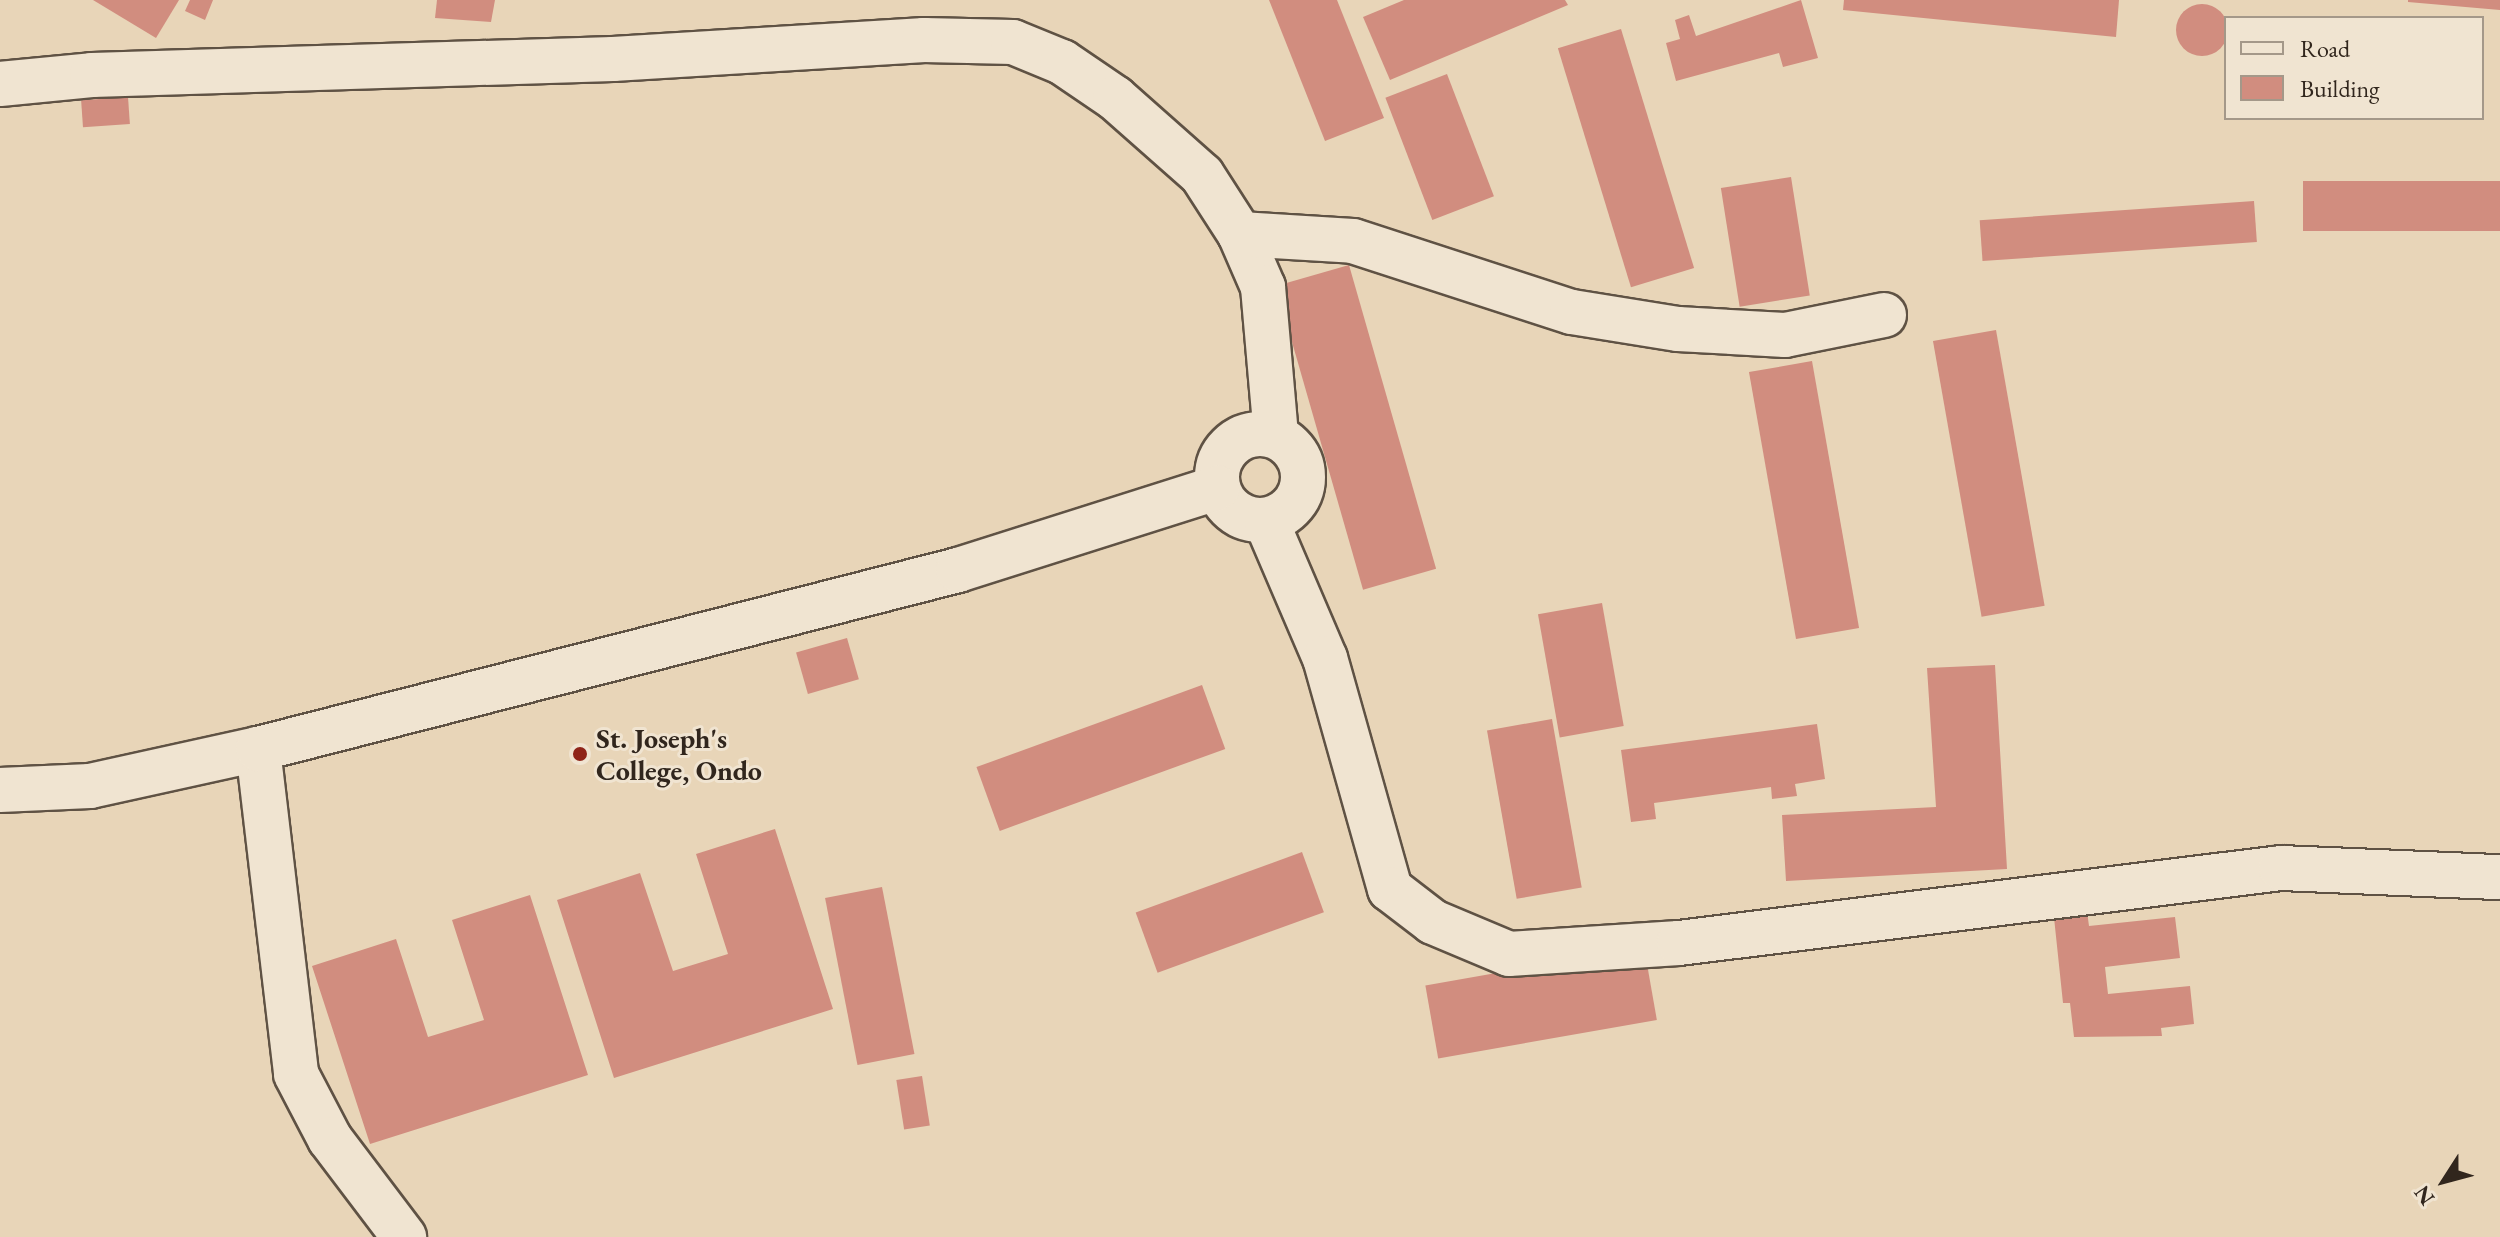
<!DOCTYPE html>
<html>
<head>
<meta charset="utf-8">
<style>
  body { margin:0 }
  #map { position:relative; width:2500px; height:1237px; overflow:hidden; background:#e8d5b8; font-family:"EB Garamond",serif }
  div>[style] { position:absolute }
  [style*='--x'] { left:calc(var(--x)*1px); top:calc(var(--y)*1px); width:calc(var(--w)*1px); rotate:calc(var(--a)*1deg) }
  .building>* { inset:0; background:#d18d7f; transform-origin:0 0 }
  .round { border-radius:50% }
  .roads { filter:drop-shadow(2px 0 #5f5244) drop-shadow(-2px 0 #5f5244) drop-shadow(0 2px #5f5244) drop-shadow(0 -2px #5f5244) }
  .minor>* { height:44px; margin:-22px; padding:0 22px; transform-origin:22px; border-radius:22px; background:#f0e4d1 }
  .minor>.ring { margin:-22px; padding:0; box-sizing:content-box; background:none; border:44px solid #f0e4d1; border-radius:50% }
  .dots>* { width:22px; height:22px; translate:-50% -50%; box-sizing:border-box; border:4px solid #f0e4d1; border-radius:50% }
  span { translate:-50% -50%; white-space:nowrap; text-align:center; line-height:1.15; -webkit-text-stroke:6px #f0e4d1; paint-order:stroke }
  .poi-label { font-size:28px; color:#31261d; font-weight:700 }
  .left { translate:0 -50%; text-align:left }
  .legend { position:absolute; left:2224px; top:16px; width:260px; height:104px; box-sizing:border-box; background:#f0e4d1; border:2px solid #a49889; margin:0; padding:10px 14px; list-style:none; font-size:24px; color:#31261d }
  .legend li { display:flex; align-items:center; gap:16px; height:40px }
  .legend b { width:40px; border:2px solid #a49889 }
  .north { position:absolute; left:2404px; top:1141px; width:80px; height:80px; -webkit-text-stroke:6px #f0e4d1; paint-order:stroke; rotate:234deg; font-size:22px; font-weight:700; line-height:32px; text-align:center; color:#31261d }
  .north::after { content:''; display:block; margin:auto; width:28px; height:36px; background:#31261d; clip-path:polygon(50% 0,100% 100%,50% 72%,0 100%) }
</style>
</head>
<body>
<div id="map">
  <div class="building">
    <div style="clip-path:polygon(93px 0,179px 0,156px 38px)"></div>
    <div style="clip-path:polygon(190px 0,213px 0,205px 20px,185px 11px)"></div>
    <div style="clip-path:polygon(437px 0,495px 0,491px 22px,435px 18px)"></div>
    <div style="clip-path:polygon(1269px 0,1337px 0,1384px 118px,1325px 141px)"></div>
    <div style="clip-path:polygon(1404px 0,1565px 0,1568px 5px,1390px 80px,1363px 17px)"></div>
    <div style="clip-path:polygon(1801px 0,1818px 58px,1783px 67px,1779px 53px,1676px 81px,1666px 43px,1680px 39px,1675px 20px,1689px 15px,1696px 36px)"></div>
    <div style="clip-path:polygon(1844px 0,2119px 0,2116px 37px,1843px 10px)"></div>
    <div style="clip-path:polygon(2408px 0,2500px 0,2500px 10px,2408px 2px)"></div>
    <div class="round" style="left:2176px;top:4px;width:52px;height:52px"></div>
    <div style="left:1621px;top:29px;width:250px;height:66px;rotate:73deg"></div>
    <div style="left:1447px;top:74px;width:131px;height:66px;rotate:69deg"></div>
    <div style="left:128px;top:97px;width:27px;height:47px;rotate:86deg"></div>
    <div style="left:1791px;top:177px;width:120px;height:71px;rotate:81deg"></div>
    <div style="left:2500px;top:181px;width:50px;height:197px;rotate:90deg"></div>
    <div style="left:2254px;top:201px;width:41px;height:275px;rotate:86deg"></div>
    <div style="left:1349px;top:265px;width:316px;height:76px;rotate:74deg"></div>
    <div style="left:1996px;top:330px;width:280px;height:64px;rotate:80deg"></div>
    <div style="left:1812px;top:361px;width:271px;height:64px;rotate:80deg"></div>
    <div style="left:1602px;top:603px;width:125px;height:65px;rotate:80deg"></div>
    <div style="left:847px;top:638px;width:43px;height:53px;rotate:74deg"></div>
    <div style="clip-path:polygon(1995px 665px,2007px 869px,1786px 881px,1782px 815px,1936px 807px,1927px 668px)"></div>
    <div style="left:1202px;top:685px;width:68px;height:240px;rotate:70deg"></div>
    <div style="left:1552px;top:719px;width:171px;height:66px;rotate:80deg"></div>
    <div style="clip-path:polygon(1817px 724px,1825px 779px,1795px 784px,1797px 796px,1772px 799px,1771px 787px,1654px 803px,1656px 819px,1631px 822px,1621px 750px)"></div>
    <div style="clip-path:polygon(775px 829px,833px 1009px,614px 1078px,557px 900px,640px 873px,673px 971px,728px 954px,696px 854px)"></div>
    <div style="left:1302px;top:852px;width:64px;height:177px;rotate:70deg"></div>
    <div style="left:882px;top:887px;width:170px;height:58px;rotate:79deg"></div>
    <div style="clip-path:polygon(530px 895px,588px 1075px,370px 1144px,312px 966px,396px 939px,428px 1037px,484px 1020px,452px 920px)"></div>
    <div style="clip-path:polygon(2086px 904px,2089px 926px,2175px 917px,2180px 958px,2105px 967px,2108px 994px,2190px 986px,2194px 1024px,2161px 1028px,2162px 1036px,2074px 1037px,2070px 1003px,2063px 1003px,2053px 908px)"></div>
    <div style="left:1644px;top:947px;width:74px;height:222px;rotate:80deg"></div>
    <div style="left:922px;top:1076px;width:50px;height:26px;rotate:81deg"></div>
  </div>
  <div class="roads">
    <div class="minor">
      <div style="--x:0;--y:84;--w:92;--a:-5.6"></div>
      <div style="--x:92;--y:75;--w:521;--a:-1.76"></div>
      <div style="--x:613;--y:59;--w:312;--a:-3.5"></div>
      <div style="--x:924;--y:40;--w:89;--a:1.3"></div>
      <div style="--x:1013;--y:42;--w:53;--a:22.2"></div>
      <div style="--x:1062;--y:62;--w:64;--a:34.2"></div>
      <div style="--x:1115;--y:98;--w:116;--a:41.5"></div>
      <div style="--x:1202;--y:175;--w:70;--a:57.2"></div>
      <div style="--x:1240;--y:234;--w:58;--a:66.5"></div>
      <div style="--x:1263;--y:287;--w:150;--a:85"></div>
      <div style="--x:1240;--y:234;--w:113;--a:3.5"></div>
      <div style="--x:1353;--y:241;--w:230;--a:18"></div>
      <div style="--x:1572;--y:312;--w:107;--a:9.1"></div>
      <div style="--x:1678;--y:329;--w:107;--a:3.2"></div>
      <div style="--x:1785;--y:335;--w:101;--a:-11.4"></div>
      <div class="ring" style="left:1217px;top:434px;width:42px;height:42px"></div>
      <div style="--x:1267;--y:523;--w:147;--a:66.8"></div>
      <div style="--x:1325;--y:658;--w:240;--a:74.3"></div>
      <div style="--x:1390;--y:889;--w:54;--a:37.5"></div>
      <div style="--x:1433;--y:922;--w:82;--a:22.8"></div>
      <div style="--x:1509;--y:954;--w:170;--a:-3.7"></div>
      <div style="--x:1679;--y:943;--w:607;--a:-7.1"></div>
      <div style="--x:2281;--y:868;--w:219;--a:2.4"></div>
      <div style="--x:258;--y:749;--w:327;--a:83.3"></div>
      <div style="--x:296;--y:1074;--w:73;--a:62.4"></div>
      <div style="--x:330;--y:1139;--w:123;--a:52.9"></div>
      <div style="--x:0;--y:790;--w:90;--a:-2.5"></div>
      <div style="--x:90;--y:786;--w:172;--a:-12.4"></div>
      <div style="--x:258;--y:749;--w:723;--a:-14.34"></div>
      <div style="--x:958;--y:570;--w:272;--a:-17.6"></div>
    </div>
  </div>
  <div class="dots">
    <div style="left:580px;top:754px;background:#8f2418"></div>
  </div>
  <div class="poi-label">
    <span class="left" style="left:596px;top:754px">St. Joseph's<br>College, Ondo</span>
  </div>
  <ul class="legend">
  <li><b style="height:10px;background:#f0e4d1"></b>Road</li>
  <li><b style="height:22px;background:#d18d7f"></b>Building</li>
  </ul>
  <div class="north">N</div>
</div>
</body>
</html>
